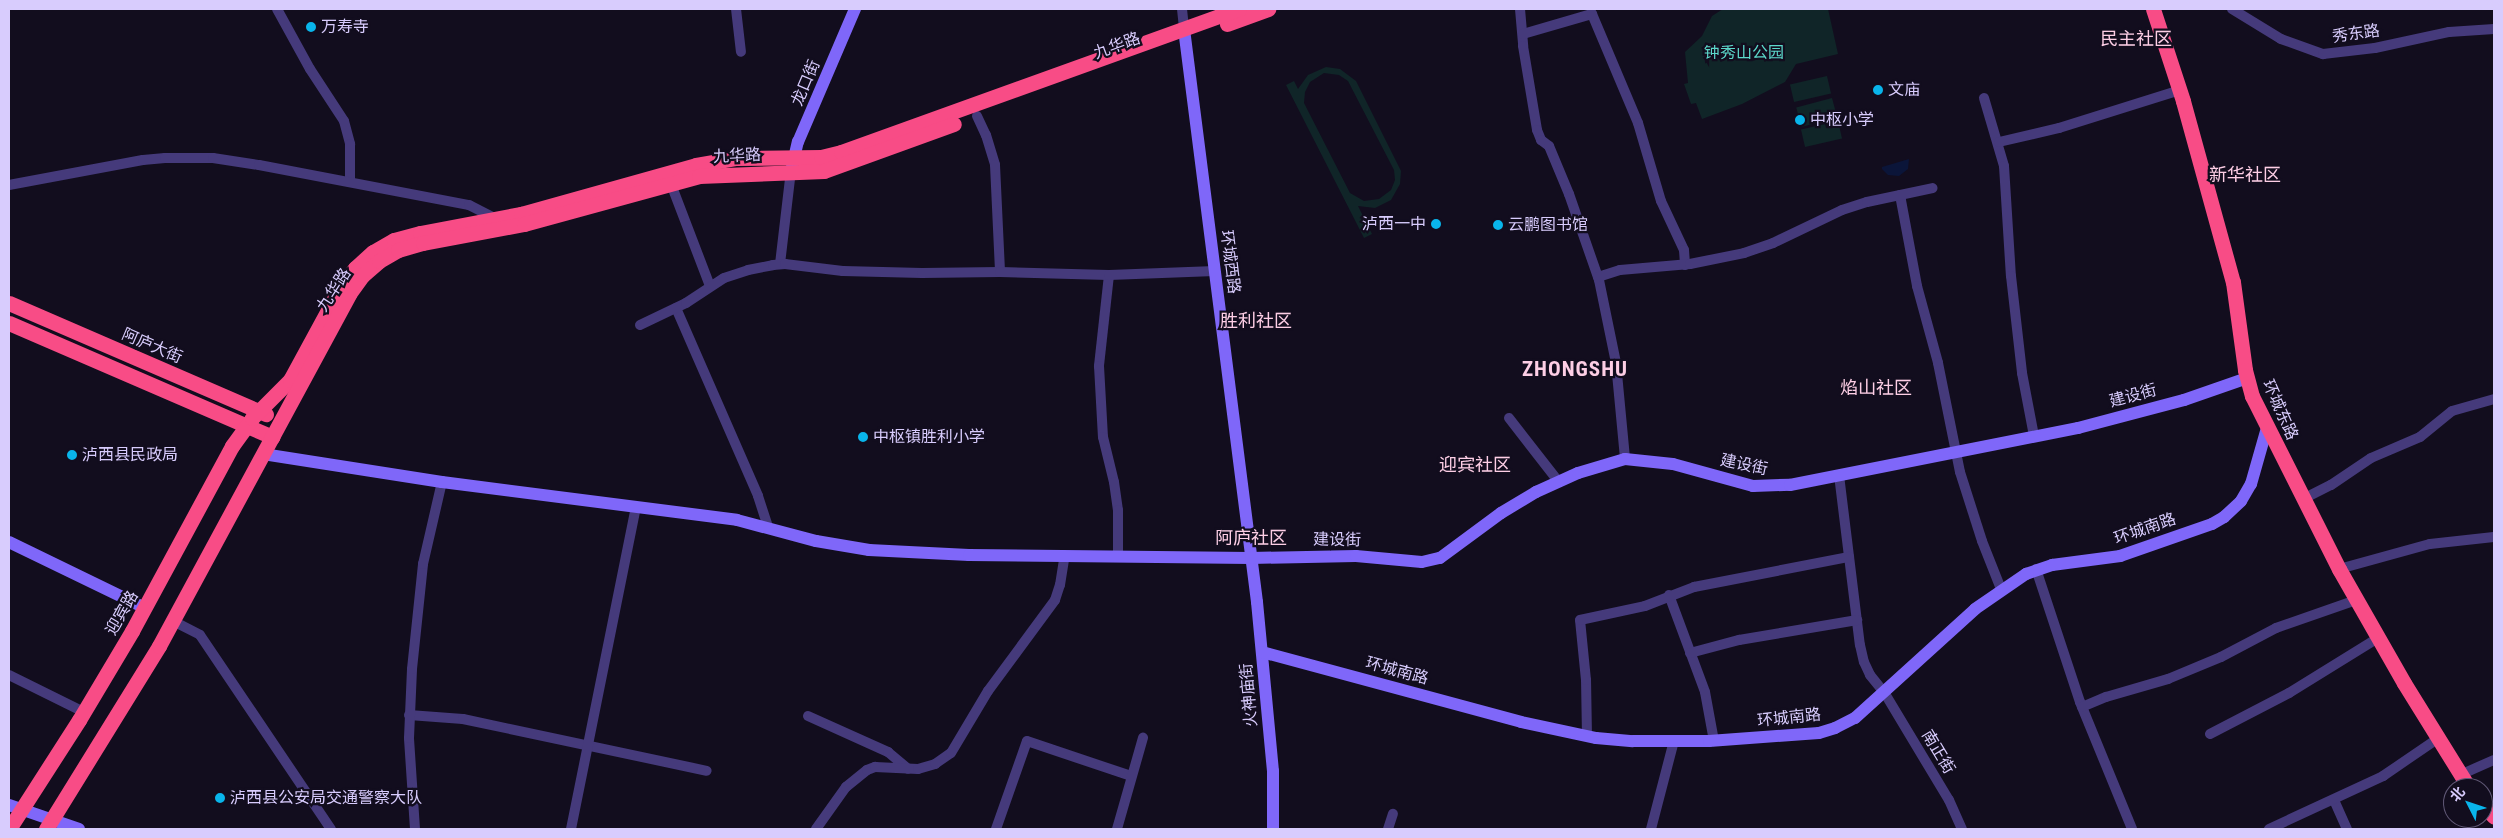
<!DOCTYPE html>
<html>
<head>
<meta charset="utf-8">
<style>
  body { margin:0 }
  #map { position:relative; width:2503px; height:838px; overflow:hidden; background:#120d1e; font-family:"Roboto Condensed","Noto Sans SC",sans-serif }
  div>[style] { position:absolute }
  [style*='--x'] { left:calc(var(--x)*1px); top:calc(var(--y)*1px); width:calc(var(--w)*1px); rotate:calc(var(--a)*1deg) }
  .green>* { inset:0; background:#102528; transform-origin:0 0 }
  .water>* { inset:0; background:#0b1539 }
  .street>* { height:10px; margin:-5px; padding:0 5px; transform-origin:5px; border-radius:5px; background:#453a7b }
  .secondary>* { height:12px; margin:-6px; padding:0 6px; transform-origin:6px; border-radius:6px; background:#7f67f9 }
  .highway>* { height:15px; margin:-7.5px; padding:0 7.5px; transform-origin:7.5px; border-radius:7.5px; background:#f84c86 }
  .dots>* { width:14px; height:14px; translate:-50% -50%; box-sizing:border-box; border:2px solid #120d1e; border-radius:50% }
  span { translate:-50% -50%; white-space:nowrap; text-align:center; line-height:1.15; -webkit-text-stroke:4.5px #120d1e; paint-order:stroke }
  .poi-label { font-size:16px; color:#d8ccfd }
  .left { translate:0 -50%; text-align:left }
  .right { translate:-100% -50%; text-align:right }
  .street-label { font-size:16px; color:#d8ccfd }
  .park-label { font-size:16px; color:#5cd9cb }
  .neighbourhood-label { font-size:18px; color:#fdcee5 }
  .district-label { font-size:21px; color:#fdcee5; font-weight:700; letter-spacing:1px }
  .frame { position:absolute; inset:0; border:10px solid #d8ccfd; pointer-events:none }
  .north { position:absolute; left:2443px; top:778px; width:50px; height:50px; box-sizing:border-box; background:#120d1e; border:1px solid #615977; border-radius:50%; rotate:311deg; font-size:14px; font-weight:700; line-height:20px; text-align:center; color:#d8ccfd }
  .north::after { content:''; display:block; margin:auto; width:18px; height:22px; background:#09b5eb; clip-path:polygon(50% 0,100% 100%,50% 72%,0 100%) }
</style>
</head>
<body>
<div id="map">
  <div class="green">
    <div style="clip-path:polygon(1723px 9px,1828px 9px,1838px 54px,1796px 64px,1785px 82px,1742px 104px,1702px 119px,1696px 103px,1691px 104px,1684px 84px,1688px 83px,1685px 52px,1702px 36px,1712px 16px)"></div>
    <div style="clip-path:polygon(evenodd,1326px 67px,1340px 69px,1356px 81px,1401px 171px,1400px 184px,1391px 200px,1375px 208px,1358px 206px,1372px 234px,1364px 238px,1286px 85px,1294px 81px,1298px 89px,1308px 75px,1326px 67px,1324px 73px,1339px 75px,1348px 81px,1394px 170px,1395px 180px,1391px 190px,1379px 199px,1364px 201px,1350px 193px,1304px 103px,1305px 92px,1310px 82px,1324px 73px)"></div>
    <div style="left:1827px;top:76px;width:18px;height:38px;rotate:77deg"></div>
    <div style="left:1832px;top:98px;width:20px;height:37px;rotate:75deg"></div>
    <div style="left:1838px;top:121px;width:18px;height:38px;rotate:77deg"></div>
  </div>
  <div class="water">
    <div style="clip-path:polygon(1909px 159px,1908px 169px,1899px 176px,1888px 175px,1882px 169px,1882px 167px)"></div>
  </div>
  <div class="street">
    <div style="--x:277;--y:9;--w:68;--a:61.2"></div>
    <div style="--x:310;--y:69;--w:62;--a:56.8"></div>
    <div style="--x:344;--y:121;--w:24;--a:75"></div>
    <div style="--x:350;--y:144;--w:38;--a:90"></div>
    <div style="--x:736;--y:9;--w:43;--a:83.4"></div>
    <div style="--x:1182;--y:9;--w:20;--a:84"></div>
    <div style="--x:1520;--y:9;--w:37;--a:85"></div>
    <div style="--x:1523;--y:46;--w:85;--a:80.5"></div>
    <div style="--x:1537;--y:130;--w:11;--a:68"></div>
    <div style="--x:1541;--y:140;--w:10;--a:37"></div>
    <div style="--x:1549;--y:146;--w:52;--a:67.4"></div>
    <div style="--x:1569;--y:194;--w:91;--a:70.8"></div>
    <div style="--x:1599;--y:280;--w:85;--a:78.4"></div>
    <div style="--x:1616;--y:363;--w:96;--a:84.6"></div>
    <div style="--x:2232;--y:9;--w:57;--a:31.5"></div>
    <div style="--x:2281;--y:39;--w:45;--a:19.7"></div>
    <div style="--x:2323;--y:54;--w:52;--a:-6.6"></div>
    <div style="--x:2375;--y:48;--w:76;--a:-12.2"></div>
    <div style="--x:2449;--y:32;--w:45;--a:-3.8"></div>
    <div style="--x:1523;--y:34;--w:72;--a:-16.2"></div>
    <div style="--x:1592;--y:14;--w:118;--a:67.1"></div>
    <div style="--x:1638;--y:123;--w:81;--a:73.6"></div>
    <div style="--x:1661;--y:201;--w:54;--a:64.9"></div>
    <div style="--x:1684;--y:250;--w:15;--a:86"></div>
    <div style="--x:1984;--y:98;--w:71;--a:73.6"></div>
    <div style="--x:2004;--y:166;--w:110;--a:86.4"></div>
    <div style="--x:2011;--y:276;--w:98;--a:83.5"></div>
    <div style="--x:2022;--y:373;--w:64;--a:79.2"></div>
    <div style="--x:977;--y:116;--w:21;--a:65"></div>
    <div style="--x:986;--y:135;--w:31;--a:73"></div>
    <div style="--x:995;--y:165;--w:107;--a:87.3"></div>
    <div style="--x:1999;--y:142;--w:62;--a:-13.1"></div>
    <div style="--x:2059;--y:128;--w:127;--a:-17.4"></div>
    <div style="--x:671;--y:184;--w:109;--a:69.1"></div>
    <div style="--x:9;--y:185;--w:136;--a:-10.6"></div>
    <div style="--x:143;--y:160;--w:22;--a:-5"></div>
    <div style="--x:165;--y:158;--w:48;--a:0"></div>
    <div style="--x:213;--y:158;--w:47;--a:8.7"></div>
    <div style="--x:259;--y:165;--w:214;--a:10.8"></div>
    <div style="--x:469;--y:205;--w:29;--a:27"></div>
    <div style="--x:1900;--y:195;--w:93;--a:79.4"></div>
    <div style="--x:1917;--y:286;--w:80;--a:74.7"></div>
    <div style="--x:1938;--y:363;--w:111;--a:78.6"></div>
    <div style="--x:1960;--y:472;--w:72;--a:72.3"></div>
    <div style="--x:1982;--y:541;--w:52;--a:68.4"></div>
    <div style="--x:780;--y:264;--w:94;--a:-83.3"></div>
    <div style="--x:1109;--y:275;--w:92;--a:96.3"></div>
    <div style="--x:1099;--y:366;--w:71;--a:86.8"></div>
    <div style="--x:1103;--y:437;--w:46;--a:76.3"></div>
    <div style="--x:1114;--y:482;--w:28;--a:82"></div>
    <div style="--x:1118;--y:510;--w:46;--a:90"></div>
    <div style="--x:1598;--y:277;--w:23;--a:-18"></div>
    <div style="--x:1620;--y:270;--w:70;--a:-4.9"></div>
    <div style="--x:1690;--y:264;--w:55;--a:-11.5"></div>
    <div style="--x:1744;--y:253;--w:31;--a:-19"></div>
    <div style="--x:1773;--y:243;--w:76;--a:-25.6"></div>
    <div style="--x:1842;--y:210;--w:26;--a:-18"></div>
    <div style="--x:1867;--y:202;--w:67;--a:-12"></div>
    <div style="--x:676;--y:308;--w:205;--a:66.4"></div>
    <div style="--x:758;--y:496;--w:33;--a:72"></div>
    <div style="--x:640;--y:325;--w:51;--a:-25.6"></div>
    <div style="--x:686;--y:303;--w:45;--a:-33.3"></div>
    <div style="--x:724;--y:278;--w:25;--a:-18"></div>
    <div style="--x:748;--y:270;--w:25;--a:-11"></div>
    <div style="--x:773;--y:265;--w:12;--a:-5"></div>
    <div style="--x:785;--y:264;--w:58;--a:6.9"></div>
    <div style="--x:843;--y:271;--w:79;--a:1.5"></div>
    <div style="--x:922;--y:273;--w:78;--a:-0.7"></div>
    <div style="--x:1000;--y:272;--w:109;--a:1.6"></div>
    <div style="--x:1109;--y:275;--w:106;--a:-2.2"></div>
    <div style="--x:1509;--y:418;--w:80;--a:52.1"></div>
    <div style="--x:1839;--y:475;--w:171;--a:83"></div>
    <div style="--x:1860;--y:645;--w:17;--a:77"></div>
    <div style="--x:1864;--y:662;--w:14;--a:65"></div>
    <div style="--x:1870;--y:675;--w:22;--a:51"></div>
    <div style="--x:1884;--y:692;--w:126;--a:59"></div>
    <div style="--x:1949;--y:800;--w:32;--a:66"></div>
    <div style="--x:2303;--y:499;--w:31;--a:-27"></div>
    <div style="--x:2331;--y:485;--w:48;--a:-34"></div>
    <div style="--x:2371;--y:458;--w:53;--a:-23.2"></div>
    <div style="--x:2420;--y:437;--w:41;--a:-39.1"></div>
    <div style="--x:2452;--y:411;--w:44;--a:-15.9"></div>
    <div style="--x:2036;--y:569;--w:140;--a:71.7"></div>
    <div style="--x:2080;--y:702;--w:137;--a:67.7"></div>
    <div style="--x:2339;--y:569;--w:94;--a:-15.4"></div>
    <div style="--x:2430;--y:544;--w:64;--a:-6.2"></div>
    <div style="--x:1669;--y:595;--w:103;--a:69.6"></div>
    <div style="--x:1705;--y:692;--w:50;--a:79.6"></div>
    <div style="--x:173;--y:621;--w:30;--a:27"></div>
    <div style="--x:200;--y:635;--w:234;--a:56"></div>
    <div style="--x:1690;--y:653;--w:51;--a:-14.9"></div>
    <div style="--x:1739;--y:640;--w:120;--a:-9.6"></div>
    <div style="--x:9;--y:675;--w:84;--a:26.3"></div>
    <div style="--x:2082;--y:707;--w:26;--a:-23"></div>
    <div style="--x:2106;--y:697;--w:65;--a:-16.2"></div>
    <div style="--x:2168;--y:679;--w:57;--a:-22.5"></div>
    <div style="--x:2221;--y:657;--w:62;--a:-27.8"></div>
    <div style="--x:2276;--y:628;--w:85;--a:-19.3"></div>
    <div style="--x:409;--y:715;--w:54;--a:4.2"></div>
    <div style="--x:463;--y:719;--w:249;--a:12"></div>
    <div style="--x:808;--y:716;--w:88;--a:24.2"></div>
    <div style="--x:888;--y:752;--w:26;--a:40"></div>
    <div style="--x:2210;--y:734;--w:89;--a:-27.4"></div>
    <div style="--x:2289;--y:693;--w:105;--a:-31.7"></div>
    <div style="--x:1587;--y:736;--w:56;--a:-91"></div>
    <div style="--x:1586;--y:680;--w:60;--a:-95.7"></div>
    <div style="--x:1580;--y:620;--w:66;--a:-12.2"></div>
    <div style="--x:1645;--y:606;--w:53;--a:-21.2"></div>
    <div style="--x:1694;--y:587;--w:158;--a:-11"></div>
    <div style="--x:2460;--y:775;--w:37;--a:-24"></div>
    <div style="--x:2334;--y:800;--w:32;--a:66"></div>
    <div style="--x:415;--y:829;--w:91;--a:-93.8"></div>
    <div style="--x:409;--y:738;--w:69;--a:-87.5"></div>
    <div style="--x:412;--y:669;--w:106;--a:-84"></div>
    <div style="--x:423;--y:564;--w:84;--a:-77"></div>
    <div style="--x:571;--y:829;--w:328;--a:-78.6"></div>
    <div style="--x:816;--y:829;--w:52;--a:-54.5"></div>
    <div style="--x:846;--y:787;--w:27;--a:-39"></div>
    <div style="--x:867;--y:770;--w:9;--a:-21"></div>
    <div style="--x:875;--y:767;--w:43;--a:2.7"></div>
    <div style="--x:918;--y:769;--w:18;--a:-16"></div>
    <div style="--x:935;--y:764;--w:19;--a:-35"></div>
    <div style="--x:951;--y:753;--w:72;--a:-59.2"></div>
    <div style="--x:988;--y:691;--w:113;--a:-53.6"></div>
    <div style="--x:1055;--y:600;--w:16;--a:-72"></div>
    <div style="--x:1060;--y:585;--w:30;--a:-81"></div>
    <div style="--x:996;--y:829;--w:93;--a:-70.6"></div>
    <div style="--x:1027;--y:741;--w:110;--a:18.6"></div>
    <div style="--x:1117;--y:829;--w:95;--a:-74.1"></div>
    <div style="--x:1388;--y:829;--w:16;--a:-72"></div>
    <div style="--x:1651;--y:829;--w:91;--a:-75.4"></div>
    <div style="--x:2269;--y:829;--w:126;--a:-24.9"></div>
    <div style="--x:2383;--y:776;--w:65;--a:-34.4"></div>
  </div>
  <div class="secondary">
    <div style="--x:1184;--y:29;--w:578;--a:82.74"></div>
    <div style="--x:1257;--y:602;--w:170;--a:84.6"></div>
    <div style="--x:1273;--y:771;--w:58;--a:90"></div>
    <div style="--x:792;--y:167;--w:26;--a:-77"></div>
    <div style="--x:798;--y:142;--w:145;--a:-66.8"></div>
    <div style="--x:263;--y:454;--w:181;--a:8.9"></div>
    <div style="--x:442;--y:482;--w:297;--a:7.3"></div>
    <div style="--x:737;--y:520;--w:82;--a:14.9"></div>
    <div style="--x:816;--y:541;--w:54;--a:9.6"></div>
    <div style="--x:869;--y:550;--w:100;--a:2.9"></div>
    <div style="--x:969;--y:555;--w:282;--a:0.6"></div>
    <div style="--x:1251;--y:558;--w:105;--a:-1.1"></div>
    <div style="--x:1356;--y:556;--w:66;--a:5.2"></div>
    <div style="--x:1422;--y:562;--w:18;--a:-13"></div>
    <div style="--x:1440;--y:558;--w:76;--a:-36.4"></div>
    <div style="--x:1501;--y:513;--w:41;--a:-31"></div>
    <div style="--x:1536;--y:492;--w:46;--a:-24.3"></div>
    <div style="--x:1578;--y:473;--w:49;--a:-16.6"></div>
    <div style="--x:1625;--y:459;--w:48;--a:5.9"></div>
    <div style="--x:1673;--y:464;--w:83;--a:15.4"></div>
    <div style="--x:1753;--y:486;--w:37;--a:-2"></div>
    <div style="--x:1790;--y:485;--w:294;--a:-11.2"></div>
    <div style="--x:2078;--y:428;--w:110;--a:-14.8"></div>
    <div style="--x:2184;--y:400;--w:67;--a:-19.2"></div>
    <div style="--x:9;--y:542;--w:151;--a:25.9"></div>
    <div style="--x:1262;--y:652;--w:268;--a:15.1"></div>
    <div style="--x:1521;--y:722;--w:77;--a:12"></div>
    <div style="--x:1596;--y:738;--w:37;--a:5"></div>
    <div style="--x:1633;--y:741;--w:76;--a:0"></div>
    <div style="--x:1709;--y:741;--w:110;--a:-4.2"></div>
    <div style="--x:1819;--y:733;--w:17;--a:-17"></div>
    <div style="--x:1835;--y:728;--w:22;--a:-27"></div>
    <div style="--x:1855;--y:718;--w:162;--a:-42.2"></div>
    <div style="--x:1975;--y:609;--w:62;--a:-34.5"></div>
    <div style="--x:2026;--y:574;--w:28;--a:-19"></div>
    <div style="--x:2052;--y:565;--w:69;--a:-7.5"></div>
    <div style="--x:2120;--y:556;--w:97;--a:-19.2"></div>
    <div style="--x:2212;--y:524;--w:14;--a:-30"></div>
    <div style="--x:2224;--y:517;--w:23;--a:-43"></div>
    <div style="--x:2241;--y:501;--w:20;--a:-60"></div>
    <div style="--x:2251;--y:484;--w:58;--a:-74.1"></div>
    <div style="--x:9;--y:805;--w:74;--a:18.9"></div>
  </div>
  <div class="highway">
    <div style="--x:2153;--y:9;--w:97;--a:71.9"></div>
    <div style="--x:2183;--y:101;--w:188;--a:74.6"></div>
    <div style="--x:2233;--y:282;--w:89;--a:82.2"></div>
    <div style="--x:2245;--y:370;--w:27;--a:75"></div>
    <div style="--x:2252;--y:396;--w:194;--a:63.3"></div>
    <div style="--x:2339;--y:569;--w:131;--a:60.3"></div>
    <div style="--x:2404;--y:683;--w:123;--a:58.2"></div>
    <div style="--x:1227;--y:24;--w:44;--a:-20.1"></div>
    <div style="--x:9;--y:303;--w:280;--a:23.4"></div>
    <div style="--x:9;--y:323;--w:287;--a:23.4"></div>
    <div style="--x:2483;--y:805;--w:16;--a:47"></div>
    <div style="--x:9;--y:829;--w:130;--a:-57.3"></div>
    <div style="--x:79;--y:720;--w:104;--a:-59.2"></div>
    <div style="--x:132;--y:631;--w:210;--a:-61.6"></div>
    <div style="--x:232;--y:446;--w:34;--a:-54"></div>
    <div style="--x:252;--y:418;--w:54;--a:-45"></div>
    <div style="--x:290;--y:380;--w:105;--a:-61.5"></div>
    <div style="--x:340;--y:288;--w:25;--a:-53"></div>
    <div style="--x:355;--y:268;--w:24;--a:-42"></div>
    <div style="--x:373;--y:252;--w:24;--a:-30"></div>
    <div style="--x:394;--y:240;--w:27;--a:-15"></div>
    <div style="--x:420;--y:233;--w:103;--a:-10.7"></div>
    <div style="--x:521;--y:214;--w:182;--a:-15.6"></div>
    <div style="--x:696;--y:165;--w:41;--a:-9.9"></div>
    <div style="--x:736;--y:158;--w:85;--a:-0.7"></div>
    <div style="--x:821;--y:157;--w:21;--a:-14"></div>
    <div style="--x:841;--y:152;--w:423;--a:-19.8"></div>
    <div style="--x:46;--y:829;--w:215;--a:-58.3"></div>
    <div style="--x:159;--y:646;--w:400;--a:-61.6"></div>
    <div style="--x:349;--y:294;--w:24;--a:-54"></div>
    <div style="--x:363;--y:275;--w:21;--a:-41"></div>
    <div style="--x:379;--y:261;--w:22;--a:-30"></div>
    <div style="--x:398;--y:250;--w:26;--a:-16"></div>
    <div style="--x:423;--y:243;--w:103;--a:-10.7"></div>
    <div style="--x:524;--y:224;--w:181;--a:-15.3"></div>
    <div style="--x:699;--y:176;--w:125;--a:-2.3"></div>
    <div style="--x:824;--y:171;--w:138;--a:-19.9"></div>
  </div>
  <div class="dots">
    <div style="left:311px;top:27px;background:#09b5eb"></div>
    <div style="left:1878px;top:90px;background:#09b5eb"></div>
    <div style="left:1800px;top:120px;background:#09b5eb"></div>
    <div style="left:1436px;top:224px;background:#09b5eb"></div>
    <div style="left:1498px;top:225px;background:#09b5eb"></div>
    <div style="left:863px;top:437px;background:#09b5eb"></div>
    <div style="left:72px;top:455px;background:#09b5eb"></div>
    <div style="left:220px;top:798px;background:#09b5eb"></div>
  </div>
  <div class="poi-label">
    <span class="left" style="left:321px;top:27px">万寿寺</span>
    <span class="left" style="left:1888px;top:90px">文庙</span>
    <span class="left" style="left:1810px;top:120px">中枢小学</span>
    <span class="right" style="left:1426px;top:224px">泸西一中</span>
    <span class="left" style="left:1508px;top:225px">云鹏图书馆</span>
    <span class="left" style="left:873px;top:437px">中枢镇胜利小学</span>
    <span class="left" style="left:82px;top:455px">泸西县民政局</span>
    <span class="left" style="left:230px;top:798px">泸西县公安局交通警察大队</span>
  </div>
  <div class="street-label">
    <span style="left:2356px;top:34px;rotate:-8deg">秀东路</span>
    <span style="left:1117px;top:46px;rotate:-20deg">九华路</span>
    <span style="left:806px;top:83px;rotate:-67deg">龙口街</span>
    <span style="left:737px;top:156px;rotate:-3deg">九华路</span>
    <span style="left:1230px;top:262px;rotate:83deg">环城西路</span>
    <span style="left:334px;top:290px;rotate:-57deg">九华路</span>
    <span style="left:152px;top:346px;rotate:23deg">阿庐大街</span>
    <span style="left:2133px;top:396px;rotate:-15deg">建设街</span>
    <span style="left:2280px;top:410px;rotate:66deg">环城东路</span>
    <span style="left:1744px;top:465px;rotate:12deg">建设街</span>
    <span style="left:2145px;top:529px;rotate:-19deg">环城南路</span>
    <span style="left:1337px;top:540px;rotate:1deg">建设街</span>
    <span style="left:122px;top:613px;rotate:-60deg">迎宾路</span>
    <span style="left:1397px;top:671px;rotate:15deg">环城南路</span>
    <span style="left:1249px;top:695px;rotate:-95deg">火神庙街</span>
    <span style="left:1789px;top:718px;rotate:-6deg">环城南路</span>
    <span style="left:1938px;top:752px;rotate:59deg">南正街</span>
  </div>
  <div class="park-label">
    <span style="left:1744px;top:53px">钟秀山公园</span>
  </div>
  <div class="neighbourhood-label">
    <span style="left:2136px;top:39px">民主社区</span>
    <span style="left:2245px;top:175px">新华社区</span>
    <span style="left:1256px;top:321px">胜利社区</span>
    <span style="left:1876px;top:388px">焰山社区</span>
    <span style="left:1475px;top:465px">迎宾社区</span>
    <span style="left:1251px;top:538px">阿庐社区</span>
  </div>
  <div class="district-label">
    <span style="left:1575px;top:369px">ZHONGSHU</span>
  </div>
  <div class="frame"></div>
  <div class="north">北</div>
</div>
</body>
</html>
